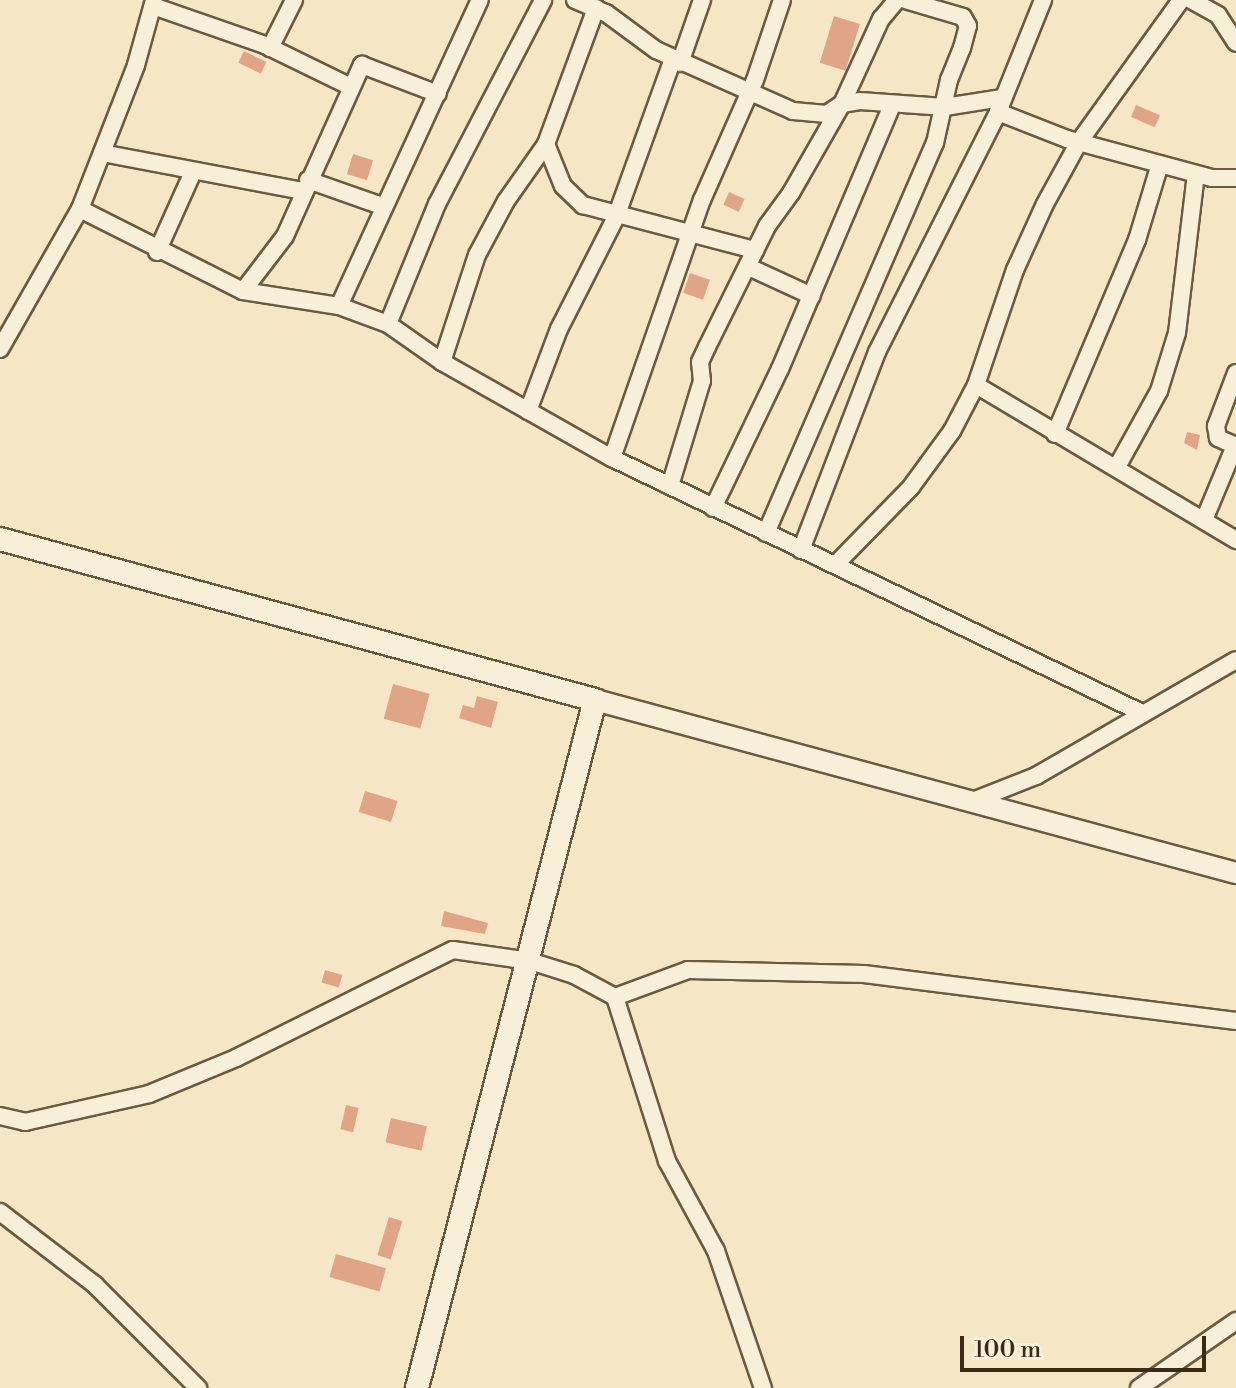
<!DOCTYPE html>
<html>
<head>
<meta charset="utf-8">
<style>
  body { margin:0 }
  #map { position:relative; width:1236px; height:1388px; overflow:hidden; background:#f5e7c5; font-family:"Libre Bodoni",serif }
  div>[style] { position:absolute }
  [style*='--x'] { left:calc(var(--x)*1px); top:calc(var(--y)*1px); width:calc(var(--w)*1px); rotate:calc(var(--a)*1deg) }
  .building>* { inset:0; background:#e0a587; transform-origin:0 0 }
  .roads { filter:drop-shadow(2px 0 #6a5a40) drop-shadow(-2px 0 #6a5a40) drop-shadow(0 2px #6a5a40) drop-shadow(0 -2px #6a5a40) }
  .minor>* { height:16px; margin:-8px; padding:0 8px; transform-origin:8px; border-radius:8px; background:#f8efd9 }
  .tertiary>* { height:20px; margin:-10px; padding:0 10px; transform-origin:10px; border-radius:10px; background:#f8efd9 }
  .secondary>* { height:22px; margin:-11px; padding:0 11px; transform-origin:11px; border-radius:11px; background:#f8efd9 }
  span { translate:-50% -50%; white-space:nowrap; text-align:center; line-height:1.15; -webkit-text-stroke:8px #f8efd9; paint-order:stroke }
  .scale { position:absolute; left:960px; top:1336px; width:246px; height:36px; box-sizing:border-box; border:4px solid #3b2b14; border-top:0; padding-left:10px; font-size:24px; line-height:28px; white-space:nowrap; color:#3b2b14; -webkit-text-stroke:6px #f8efd9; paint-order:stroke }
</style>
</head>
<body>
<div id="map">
  <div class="building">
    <div style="left:834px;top:16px;width:27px;height:49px;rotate:17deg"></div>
    <div style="left:244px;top:51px;width:25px;height:13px;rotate:26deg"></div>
    <div style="left:1136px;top:105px;width:26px;height:13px;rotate:23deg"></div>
    <div style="left:353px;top:154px;width:21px;height:21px;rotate:17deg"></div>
    <div style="left:729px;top:192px;width:17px;height:14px;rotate:24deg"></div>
    <div style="left:690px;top:273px;width:21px;height:21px;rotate:19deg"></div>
    <div style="clip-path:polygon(1187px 432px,1200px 435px,1197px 450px,1184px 443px)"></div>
    <div style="left:393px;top:684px;width:38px;height:36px;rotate:15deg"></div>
    <div style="clip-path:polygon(477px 696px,498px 702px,491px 728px,459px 718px,463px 705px,474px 708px)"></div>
    <div style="left:365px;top:791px;width:34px;height:22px;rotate:17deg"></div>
    <div style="clip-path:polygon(444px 911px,488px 923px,485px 934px,441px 926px)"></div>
    <div style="left:325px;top:970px;width:18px;height:13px;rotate:16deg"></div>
    <div style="left:346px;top:1105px;width:13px;height:25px;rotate:13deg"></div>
    <div style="left:391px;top:1118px;width:37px;height:25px;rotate:13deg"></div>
    <div style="left:389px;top:1217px;width:14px;height:40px;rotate:17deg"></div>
    <div style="left:336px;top:1254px;width:52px;height:24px;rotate:16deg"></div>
  </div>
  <div class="roads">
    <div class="minor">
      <div style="--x:575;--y:0;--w:34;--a:23"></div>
      <div style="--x:606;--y:13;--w:62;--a:36.5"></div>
      <div style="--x:656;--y:50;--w:150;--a:24"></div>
      <div style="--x:793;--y:111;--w:34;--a:5"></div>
      <div style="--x:827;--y:114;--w:18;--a:-34"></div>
      <div style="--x:842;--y:104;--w:18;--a:-9"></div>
      <div style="--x:860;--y:101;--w:85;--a:4"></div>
      <div style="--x:945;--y:107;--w:58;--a:-9"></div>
      <div style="--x:1191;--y:0;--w:31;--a:29"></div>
      <div style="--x:1218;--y:15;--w:33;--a:57"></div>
      <div style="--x:153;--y:6;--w:119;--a:19.2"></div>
      <div style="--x:265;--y:45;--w:96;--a:26"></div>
      <div style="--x:270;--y:48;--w:54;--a:-63.4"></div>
      <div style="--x:680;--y:63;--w:67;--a:-70.8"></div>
      <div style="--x:998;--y:112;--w:74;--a:21.4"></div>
      <div style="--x:1067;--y:139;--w:150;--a:15.1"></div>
      <div style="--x:1212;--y:178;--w:24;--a:0"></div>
      <div style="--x:546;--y:144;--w:45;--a:68"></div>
      <div style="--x:563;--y:186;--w:28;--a:44"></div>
      <div style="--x:583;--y:205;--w:178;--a:14.7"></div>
      <div style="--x:102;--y:153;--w:205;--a:10.7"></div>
      <div style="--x:308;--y:180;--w:78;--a:19.4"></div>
      <div style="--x:80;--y:209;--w:182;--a:26.7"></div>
      <div style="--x:243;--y:291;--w:97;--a:8.9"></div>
      <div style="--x:339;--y:306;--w:52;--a:20.2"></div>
      <div style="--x:388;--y:324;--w:66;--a:35.1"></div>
      <div style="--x:442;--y:362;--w:195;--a:29.5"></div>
      <div style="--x:612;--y:458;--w:588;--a:25.69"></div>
      <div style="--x:157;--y:252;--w:88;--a:-65.8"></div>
      <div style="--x:749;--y:267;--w:69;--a:24.7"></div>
      <div style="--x:243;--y:291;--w:69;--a:-52.6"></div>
      <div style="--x:285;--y:236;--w:188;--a:-65.8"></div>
      <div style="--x:362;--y:65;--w:81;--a:20.9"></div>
      <div style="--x:339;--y:306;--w:337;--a:-65.3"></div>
      <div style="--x:388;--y:324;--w:130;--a:-67.8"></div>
      <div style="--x:437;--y:204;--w:230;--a:-62.5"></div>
      <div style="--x:0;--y:349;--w:161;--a:-60.3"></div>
      <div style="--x:80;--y:209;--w:155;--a:-68.7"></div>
      <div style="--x:136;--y:65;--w:67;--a:-74.5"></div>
      <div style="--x:442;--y:362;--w:113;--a:-71.9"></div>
      <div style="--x:477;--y:255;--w:61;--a:-61.8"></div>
      <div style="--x:506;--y:201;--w:70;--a:-54.9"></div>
      <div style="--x:546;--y:144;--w:145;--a:-69.8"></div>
      <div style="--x:1236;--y:373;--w:57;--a:110.7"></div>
      <div style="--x:1216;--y:426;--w:12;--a:81"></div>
      <div style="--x:1218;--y:438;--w:20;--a:24"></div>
      <div style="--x:976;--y:385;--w:303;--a:30.8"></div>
      <div style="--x:528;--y:411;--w:88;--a:-69.3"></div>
      <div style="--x:559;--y:329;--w:126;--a:-63"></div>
      <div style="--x:616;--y:217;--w:168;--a:-70.2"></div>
      <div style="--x:1055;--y:434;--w:211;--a:-67.1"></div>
      <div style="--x:1137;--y:240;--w:79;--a:-73.2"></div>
      <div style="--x:612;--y:458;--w:273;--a:-70.8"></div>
      <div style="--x:702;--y:200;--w:131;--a:-66.2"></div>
      <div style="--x:755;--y:80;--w:84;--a:-71.4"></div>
      <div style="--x:1118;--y:465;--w:85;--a:-61"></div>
      <div style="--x:1159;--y:391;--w:61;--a:-72.8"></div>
      <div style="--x:1177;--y:333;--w:160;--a:-83.2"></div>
      <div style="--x:670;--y:486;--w:110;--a:-73.1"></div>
      <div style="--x:702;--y:381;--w:19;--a:-96"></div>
      <div style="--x:700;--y:362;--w:17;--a:-65"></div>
      <div style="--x:707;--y:347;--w:135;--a:-63.6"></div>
      <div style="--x:767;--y:226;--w:41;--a:-54"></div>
      <div style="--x:791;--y:193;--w:103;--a:-60.2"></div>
      <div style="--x:842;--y:104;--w:94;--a:-65.4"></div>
      <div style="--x:881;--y:19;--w:25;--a:-50"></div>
      <div style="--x:713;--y:508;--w:154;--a:-64.3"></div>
      <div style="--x:780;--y:369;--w:287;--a:-67"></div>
      <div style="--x:1204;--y:520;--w:80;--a:-67.3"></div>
      <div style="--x:766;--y:533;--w:425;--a:-66.6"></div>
      <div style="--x:935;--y:143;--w:65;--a:-77.5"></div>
      <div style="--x:949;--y:80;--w:35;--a:-68"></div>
      <div style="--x:962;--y:48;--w:23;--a:-75"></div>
      <div style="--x:968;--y:26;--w:10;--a:-119"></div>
      <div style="--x:963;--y:17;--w:60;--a:-163.7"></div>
      <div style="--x:801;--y:550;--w:212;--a:-69"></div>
      <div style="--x:877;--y:352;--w:269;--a:-63.2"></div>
      <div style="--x:998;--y:112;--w:121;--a:-68.1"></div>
      <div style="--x:835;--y:565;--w:109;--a:-45.7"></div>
      <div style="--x:911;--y:487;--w:69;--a:-53.8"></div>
      <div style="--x:952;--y:431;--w:52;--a:-62.4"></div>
      <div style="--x:976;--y:385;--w:121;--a:-71.3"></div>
      <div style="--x:1015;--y:270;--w:72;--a:-65.6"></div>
      <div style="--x:1045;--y:204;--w:71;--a:-61.3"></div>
      <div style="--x:1079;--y:142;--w:175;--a:-54.3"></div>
      <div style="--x:975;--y:800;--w:66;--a:-21.5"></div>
      <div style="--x:1036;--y:776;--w:231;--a:-30.1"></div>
      <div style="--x:615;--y:997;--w:78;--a:-20.3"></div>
      <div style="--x:688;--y:970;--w:176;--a:1.3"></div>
      <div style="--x:864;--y:974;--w:375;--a:7.2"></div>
      <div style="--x:0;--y:1116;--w:26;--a:13"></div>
      <div style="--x:25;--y:1122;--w:127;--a:-12.7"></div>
      <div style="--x:149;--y:1094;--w:94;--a:-22.5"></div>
      <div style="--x:236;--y:1058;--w:242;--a:-26.5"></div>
      <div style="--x:453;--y:950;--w:78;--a:8.1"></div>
      <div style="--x:530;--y:961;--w:46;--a:17.7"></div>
      <div style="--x:574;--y:975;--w:47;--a:28.2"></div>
      <div style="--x:615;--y:997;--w:172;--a:72.4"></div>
      <div style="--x:667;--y:1161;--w:102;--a:61.4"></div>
      <div style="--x:716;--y:1251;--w:145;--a:71.1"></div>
      <div style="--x:0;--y:1212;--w:120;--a:37.5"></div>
      <div style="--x:95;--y:1285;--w:146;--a:45"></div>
      <div style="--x:1139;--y:1388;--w:118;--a:-34.6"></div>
    </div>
    <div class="tertiary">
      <div style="--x:595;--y:700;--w:664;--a:15.1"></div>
    </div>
    <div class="secondary">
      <div style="--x:0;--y:539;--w:616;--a:15.14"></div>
      <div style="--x:595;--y:700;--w:711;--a:104.51"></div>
    </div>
  </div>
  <div class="scale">100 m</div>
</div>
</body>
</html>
